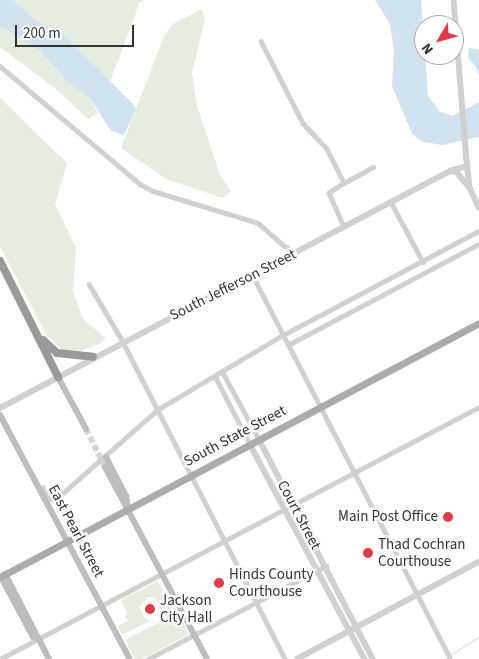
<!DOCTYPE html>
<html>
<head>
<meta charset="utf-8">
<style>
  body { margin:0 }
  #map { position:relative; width:479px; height:659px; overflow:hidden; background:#fff; font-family:"Source Sans 3",sans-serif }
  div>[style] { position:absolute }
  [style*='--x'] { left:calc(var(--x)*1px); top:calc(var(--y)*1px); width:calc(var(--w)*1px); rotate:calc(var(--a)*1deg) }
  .green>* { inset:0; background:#e6ecdf }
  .water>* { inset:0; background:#cfe2ee }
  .stream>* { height:1px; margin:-0.5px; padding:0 0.5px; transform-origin:0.5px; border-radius:0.5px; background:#cfe2ee }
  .secondary-tunnel>* { height:6px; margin-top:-3px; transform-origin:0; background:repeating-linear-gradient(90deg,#d6d6d6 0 6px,transparent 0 9px) }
  .minor>* { height:4.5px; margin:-2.25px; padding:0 2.25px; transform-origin:2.25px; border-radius:2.25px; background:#d0d0d0 }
  .tertiary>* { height:5.5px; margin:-2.75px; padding:0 2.75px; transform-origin:2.75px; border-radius:2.75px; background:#d0d0d0 }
  .secondary>* { height:6px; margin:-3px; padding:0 3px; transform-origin:3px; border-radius:3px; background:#bdbdbd }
  .primary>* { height:7px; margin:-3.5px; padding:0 3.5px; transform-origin:3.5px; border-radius:3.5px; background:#ababab }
  .motorway>* { height:8px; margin:-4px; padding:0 4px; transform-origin:4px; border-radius:4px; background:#9a9a9a }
  .dots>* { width:14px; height:14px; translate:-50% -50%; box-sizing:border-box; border:2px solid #fff; border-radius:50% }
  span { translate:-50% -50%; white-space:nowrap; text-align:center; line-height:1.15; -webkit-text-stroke:5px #fff; paint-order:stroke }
  .street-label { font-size:15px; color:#333 }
  .poi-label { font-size:15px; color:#333 }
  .right { translate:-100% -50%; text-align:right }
  .left { translate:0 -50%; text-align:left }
  .north { position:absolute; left:414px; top:15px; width:50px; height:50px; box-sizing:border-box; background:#fff; border:1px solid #adadad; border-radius:50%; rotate:233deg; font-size:14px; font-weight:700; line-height:20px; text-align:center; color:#333 }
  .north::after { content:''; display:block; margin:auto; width:18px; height:22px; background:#e63946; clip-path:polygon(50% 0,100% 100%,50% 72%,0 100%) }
  .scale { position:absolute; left:15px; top:25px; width:119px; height:22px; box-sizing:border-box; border:2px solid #333; border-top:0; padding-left:6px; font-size:15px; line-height:18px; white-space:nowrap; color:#333; -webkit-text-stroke:4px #fff; paint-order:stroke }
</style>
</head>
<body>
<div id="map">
  <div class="green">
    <div style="clip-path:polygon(12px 0,145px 0,140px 2px,110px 82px,66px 37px,40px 23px)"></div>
    <div style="clip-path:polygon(202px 9px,205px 19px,192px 73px,197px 106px,220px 175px,231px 191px,223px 198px,166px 179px,121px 148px,164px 36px,173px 24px)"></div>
    <div style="clip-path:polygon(0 26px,40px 51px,62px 76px,90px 98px,98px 113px,88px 119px,56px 89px,0 47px)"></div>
    <div style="clip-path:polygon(0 98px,67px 163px,55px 204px,76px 248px,73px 292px,83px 319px,106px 338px,99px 344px,78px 352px,63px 351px,47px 336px,0 246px)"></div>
    <div style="clip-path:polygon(158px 581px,172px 608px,158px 616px,162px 611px,155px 598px,149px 597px,139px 607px,146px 620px,151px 620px,122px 635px,118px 626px,128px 621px,125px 616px,128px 614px,121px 600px)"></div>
    <div style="clip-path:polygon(178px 613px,189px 634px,142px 659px,135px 659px,125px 640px)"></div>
  </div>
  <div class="water">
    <div style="clip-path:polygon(0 0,12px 0,40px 23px,66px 37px,132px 103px,136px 109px,124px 135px,111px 131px,90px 98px,67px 81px,40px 51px,0 26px)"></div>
    <div style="clip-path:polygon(375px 0,421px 0,428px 96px,440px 112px,452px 116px,479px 102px,479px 137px,443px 145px,423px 142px,412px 134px,392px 86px,394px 52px,390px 24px)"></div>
    <div style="clip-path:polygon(469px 48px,479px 50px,479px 77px,476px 67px,468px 58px)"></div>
  </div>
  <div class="stream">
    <div style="--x:450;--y:655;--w:34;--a:-32"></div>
  </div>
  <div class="secondary-tunnel">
    <div style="--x:86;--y:429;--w:42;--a:63.4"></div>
  </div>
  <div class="minor">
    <div style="--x:261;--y:41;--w:92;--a:62.9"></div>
    <div style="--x:303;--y:123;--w:35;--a:47"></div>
    <div style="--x:327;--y:149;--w:38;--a:63"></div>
    <div style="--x:344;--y:183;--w:18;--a:146"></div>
    <div style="--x:329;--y:193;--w:36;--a:66"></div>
    <div style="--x:0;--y:66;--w:183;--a:40.1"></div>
    <div style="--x:140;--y:184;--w:15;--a:28"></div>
    <div style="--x:153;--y:191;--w:110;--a:16.9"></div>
    <div style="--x:258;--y:223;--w:33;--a:41"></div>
    <div style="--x:283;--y:245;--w:15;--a:28"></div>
    <div style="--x:344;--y:183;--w:33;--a:-29"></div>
    <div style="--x:391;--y:202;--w:68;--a:61.9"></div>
    <div style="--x:252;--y:274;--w:433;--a:62.7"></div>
    <div style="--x:89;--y:284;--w:67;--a:59.6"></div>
    <div style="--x:123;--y:342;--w:356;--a:62.9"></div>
    <div style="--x:288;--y:345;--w:216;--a:-27.9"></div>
    <div style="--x:222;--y:371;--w:77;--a:61.4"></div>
    <div style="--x:215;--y:376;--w:76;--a:62.8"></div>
    <div style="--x:43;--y:487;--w:14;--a:56"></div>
    <div style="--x:51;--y:499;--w:4;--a:14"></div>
    <div style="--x:55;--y:500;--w:136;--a:-41.4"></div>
    <div style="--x:157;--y:410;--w:147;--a:-30.8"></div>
    <div style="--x:283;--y:335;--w:222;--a:-28"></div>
    <div style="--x:0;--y:659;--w:541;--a:-27.75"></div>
    <div style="--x:148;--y:659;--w:201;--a:-27.6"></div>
  </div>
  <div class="tertiary">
    <div style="--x:454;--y:0;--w:161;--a:85.4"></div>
    <div style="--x:467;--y:160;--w:28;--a:84"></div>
    <div style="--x:470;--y:188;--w:21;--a:65"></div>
    <div style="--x:450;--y:171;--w:7;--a:8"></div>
    <div style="--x:457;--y:172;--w:19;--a:51"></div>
    <div style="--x:0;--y:408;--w:509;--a:-27.77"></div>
    <div style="--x:450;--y:171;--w:18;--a:-16"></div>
    <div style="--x:259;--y:439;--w:248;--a:62.6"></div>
    <div style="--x:250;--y:444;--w:244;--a:61.9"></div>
    <div style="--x:297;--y:659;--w:206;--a:-28.1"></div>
  </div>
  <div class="secondary">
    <div style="--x:58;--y:377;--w:59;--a:61.7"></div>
    <div style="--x:0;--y:415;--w:276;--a:62"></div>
    <div style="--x:106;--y:457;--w:44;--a:62.9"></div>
    <div style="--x:126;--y:496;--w:10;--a:79"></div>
    <div style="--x:105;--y:467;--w:217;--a:62"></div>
    <div style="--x:5;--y:574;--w:96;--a:62.6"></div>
    <div style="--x:1;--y:577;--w:68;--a:61.9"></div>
  </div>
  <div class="primary">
    <div style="--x:0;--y:577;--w:542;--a:-27.94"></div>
  </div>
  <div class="motorway">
    <div style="--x:0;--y:261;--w:130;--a:63.4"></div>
    <div style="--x:43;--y:340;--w:19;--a:43"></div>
    <div style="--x:57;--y:353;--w:36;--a:6"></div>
  </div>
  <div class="dots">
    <div style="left:448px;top:517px;background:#e63946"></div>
    <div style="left:368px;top:553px;background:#e63946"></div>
    <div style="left:219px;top:583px;background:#e63946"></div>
    <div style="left:150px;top:609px;background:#e63946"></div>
  </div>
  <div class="street-label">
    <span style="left:233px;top:285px;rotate:-27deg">South Jefferson Street</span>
    <span style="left:235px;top:436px;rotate:-28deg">South State Street</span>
    <span style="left:299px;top:515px;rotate:62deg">Court Street</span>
    <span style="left:76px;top:531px;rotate:62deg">East Pearl Street</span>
  </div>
  <div class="poi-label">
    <span class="right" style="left:438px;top:517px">Main Post Office</span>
    <span class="left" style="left:378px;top:553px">Thad Cochran<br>Courthouse</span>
    <span class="left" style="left:229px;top:583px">Hinds County<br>Courthouse</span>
    <span class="left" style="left:160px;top:609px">Jackson<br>City Hall</span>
  </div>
  <div class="north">N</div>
  <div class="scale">200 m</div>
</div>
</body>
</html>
